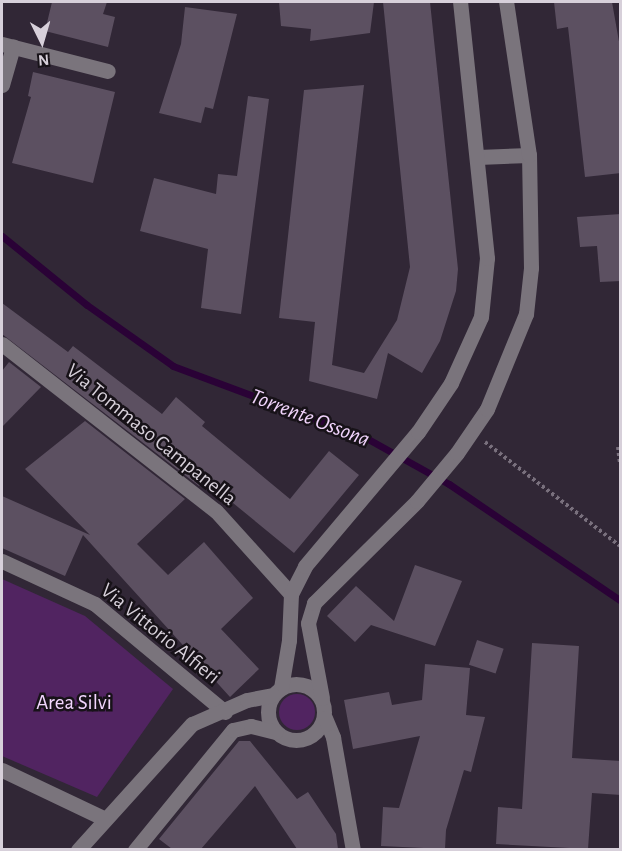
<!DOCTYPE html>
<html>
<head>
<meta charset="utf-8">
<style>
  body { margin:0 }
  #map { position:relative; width:622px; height:851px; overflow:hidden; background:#312736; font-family:"Alegreya Sans",sans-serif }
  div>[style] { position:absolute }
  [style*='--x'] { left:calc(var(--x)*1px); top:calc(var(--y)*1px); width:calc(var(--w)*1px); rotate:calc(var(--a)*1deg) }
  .green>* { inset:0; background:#512461 }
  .round { border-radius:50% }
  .stream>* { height:7px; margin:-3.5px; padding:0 3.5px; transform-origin:3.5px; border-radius:3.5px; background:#2a0236 }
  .building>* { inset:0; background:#5c5061; transform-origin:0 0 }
  .path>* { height:4px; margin-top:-2px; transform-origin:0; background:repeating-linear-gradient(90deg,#79707d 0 3px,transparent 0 6px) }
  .minor>* { height:15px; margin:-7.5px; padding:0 7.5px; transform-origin:7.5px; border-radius:7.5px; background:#7a747c }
  .minor>.ring { margin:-7.5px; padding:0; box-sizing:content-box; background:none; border:15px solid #7a747c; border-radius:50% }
  span { translate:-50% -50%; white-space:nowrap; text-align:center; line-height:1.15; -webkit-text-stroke:5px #171218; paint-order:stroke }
  .street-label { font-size:21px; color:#d7d0da }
  .park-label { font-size:21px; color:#f2d6fe }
  .water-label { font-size:22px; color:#f1d4fc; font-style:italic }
  .frame { position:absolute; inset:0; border:3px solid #d7d0da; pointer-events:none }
  .north { position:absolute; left:12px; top:12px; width:60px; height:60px; -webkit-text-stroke:4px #171218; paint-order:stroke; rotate:175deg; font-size:16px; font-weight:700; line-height:24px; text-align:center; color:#d7d0da }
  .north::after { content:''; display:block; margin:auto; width:21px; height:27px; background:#d7d0da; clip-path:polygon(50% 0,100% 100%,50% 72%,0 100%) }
</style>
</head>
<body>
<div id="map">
  <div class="green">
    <div style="clip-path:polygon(2px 579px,85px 616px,173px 689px,97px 797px,2px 756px)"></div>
    <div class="round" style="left:279px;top:694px;width:36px;height:36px"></div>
  </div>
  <div class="stream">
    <div style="--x:2;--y:236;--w:109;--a:39.1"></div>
    <div style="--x:87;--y:305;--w:105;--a:35.3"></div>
    <div style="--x:173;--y:366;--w:208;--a:20.5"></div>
    <div style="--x:368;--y:439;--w:93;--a:29.1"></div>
    <div style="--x:449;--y:484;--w:207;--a:34.2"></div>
  </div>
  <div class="building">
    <div style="clip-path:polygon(52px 2px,107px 2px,103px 14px,115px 17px,108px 47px,45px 31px)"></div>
    <div style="clip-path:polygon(279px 2px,374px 2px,370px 33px,310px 41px,311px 29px,281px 26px)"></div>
    <div style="clip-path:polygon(383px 2px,430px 2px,458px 269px,456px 291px,440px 341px,422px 373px,388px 353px,377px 399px,309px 381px,315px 322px,279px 318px,304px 90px,364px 85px,332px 365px,364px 373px,397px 320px,410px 267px)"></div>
    <div style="clip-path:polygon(554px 2px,612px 2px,621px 53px,621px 173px,585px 177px,568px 27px,557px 29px)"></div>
    <div style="clip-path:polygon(185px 7px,237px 14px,213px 109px,205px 107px,201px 123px,159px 113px,181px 44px)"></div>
    <div style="clip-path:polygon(33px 72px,115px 92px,93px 183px,12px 163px,31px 97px,28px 96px)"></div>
    <div style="clip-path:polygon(248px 96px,269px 99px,241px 314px,201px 308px,208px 249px,140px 231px,154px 178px,216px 194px,218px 174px,237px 176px)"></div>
    <div style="clip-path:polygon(621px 214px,621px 281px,600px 282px,597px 246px,580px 247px,577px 217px)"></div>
    <div style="clip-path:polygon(2px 303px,68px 352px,73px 346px,162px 414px,176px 397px,205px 422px,202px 426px,290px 499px,329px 451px,359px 475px,294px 553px,205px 480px,199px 486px,2px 334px)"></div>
    <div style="clip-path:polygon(9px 362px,41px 387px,2px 427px,2px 371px)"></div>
    <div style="clip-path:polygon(85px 421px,185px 499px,137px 544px,168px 575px,204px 542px,253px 598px,221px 629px,259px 669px,230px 697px,83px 535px,65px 576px,2px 548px,2px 496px,90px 535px,25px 469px)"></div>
    <div style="clip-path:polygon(415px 565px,462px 581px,435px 646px,371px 625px,355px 642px,327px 616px,356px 586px,394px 621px)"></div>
    <div style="left:477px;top:640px;width:28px;height:26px;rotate:18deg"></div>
    <div style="clip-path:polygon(532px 643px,579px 646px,572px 758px,621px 761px,621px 795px,592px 793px,588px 849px,496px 844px,498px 807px,522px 809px)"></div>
    <div style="clip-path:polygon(425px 664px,470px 668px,466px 715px,485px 717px,471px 772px,464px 770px,446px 830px,445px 849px,381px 846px,383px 807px,399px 808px,420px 736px,353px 749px,344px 700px,389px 692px,392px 705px,422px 700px)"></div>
    <div style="clip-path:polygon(239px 741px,250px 741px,297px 799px,308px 792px,336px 834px,338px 849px,297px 849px,255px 786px,201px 849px,172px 849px,159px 839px)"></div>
  </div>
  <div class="path">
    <div style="--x:485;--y:442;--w:170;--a:37.6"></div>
    <div style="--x:618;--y:447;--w:16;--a:83"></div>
  </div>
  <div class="minor">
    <div style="--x:2;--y:44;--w:109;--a:14.3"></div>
    <div style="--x:2;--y:85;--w:40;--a:-74"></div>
    <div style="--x:478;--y:157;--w:51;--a:-2.2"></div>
    <div style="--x:2;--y:344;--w:271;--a:38"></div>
    <div style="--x:216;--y:511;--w:112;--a:47.9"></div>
    <div style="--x:2;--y:561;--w:102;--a:24.8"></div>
    <div style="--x:95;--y:604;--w:169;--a:39.7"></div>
    <div class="ring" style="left:268px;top:684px;width:41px;height:41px"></div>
    <div style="--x:281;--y:688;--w:49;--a:-80.5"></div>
    <div style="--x:289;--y:640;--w:46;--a:-87.5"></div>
    <div style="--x:291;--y:594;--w:31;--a:-63"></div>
    <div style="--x:305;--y:566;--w:175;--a:-49.9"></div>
    <div style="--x:418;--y:432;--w:59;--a:-56"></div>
    <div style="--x:451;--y:383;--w:72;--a:-65.6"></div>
    <div style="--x:481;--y:317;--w:59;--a:-84.2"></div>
    <div style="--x:487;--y:258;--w:257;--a:-96"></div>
    <div style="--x:322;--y:698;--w:76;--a:-100.6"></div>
    <div style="--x:308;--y:623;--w:21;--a:-73"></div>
    <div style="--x:314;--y:603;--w:145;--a:-44.7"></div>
    <div style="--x:417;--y:501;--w:62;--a:-50.2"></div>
    <div style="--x:457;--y:453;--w:53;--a:-55.7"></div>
    <div style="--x:487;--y:409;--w:103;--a:-67.7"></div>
    <div style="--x:526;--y:314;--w:46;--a:-83.8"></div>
    <div style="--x:531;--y:268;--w:113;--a:-91"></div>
    <div style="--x:529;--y:155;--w:155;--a:-98.5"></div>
    <div style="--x:325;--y:718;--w:21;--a:67"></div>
    <div style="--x:333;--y:737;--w:115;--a:80"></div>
    <div style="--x:2;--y:770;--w:114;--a:25.4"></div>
    <div style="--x:78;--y:850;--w:170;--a:-47.9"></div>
    <div style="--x:192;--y:724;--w:60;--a:-23.6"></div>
    <div style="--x:247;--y:700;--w:26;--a:-11"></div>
    <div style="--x:135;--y:850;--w:155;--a:-50.8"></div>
    <div style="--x:233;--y:730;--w:18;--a:-13"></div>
    <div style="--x:251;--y:726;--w:25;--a:14"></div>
  </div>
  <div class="street-label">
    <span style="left:151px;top:435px;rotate:39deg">Via Tommaso Campanella</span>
    <span style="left:160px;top:634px;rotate:39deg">Via Vittorio Alfieri</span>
  </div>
  <div class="park-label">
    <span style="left:74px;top:703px">Area Silvi</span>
  </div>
  <div class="water-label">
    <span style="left:310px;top:418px;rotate:21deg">Torrente Ossona</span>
  </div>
  <div class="frame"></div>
  <div class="north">N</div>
</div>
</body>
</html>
